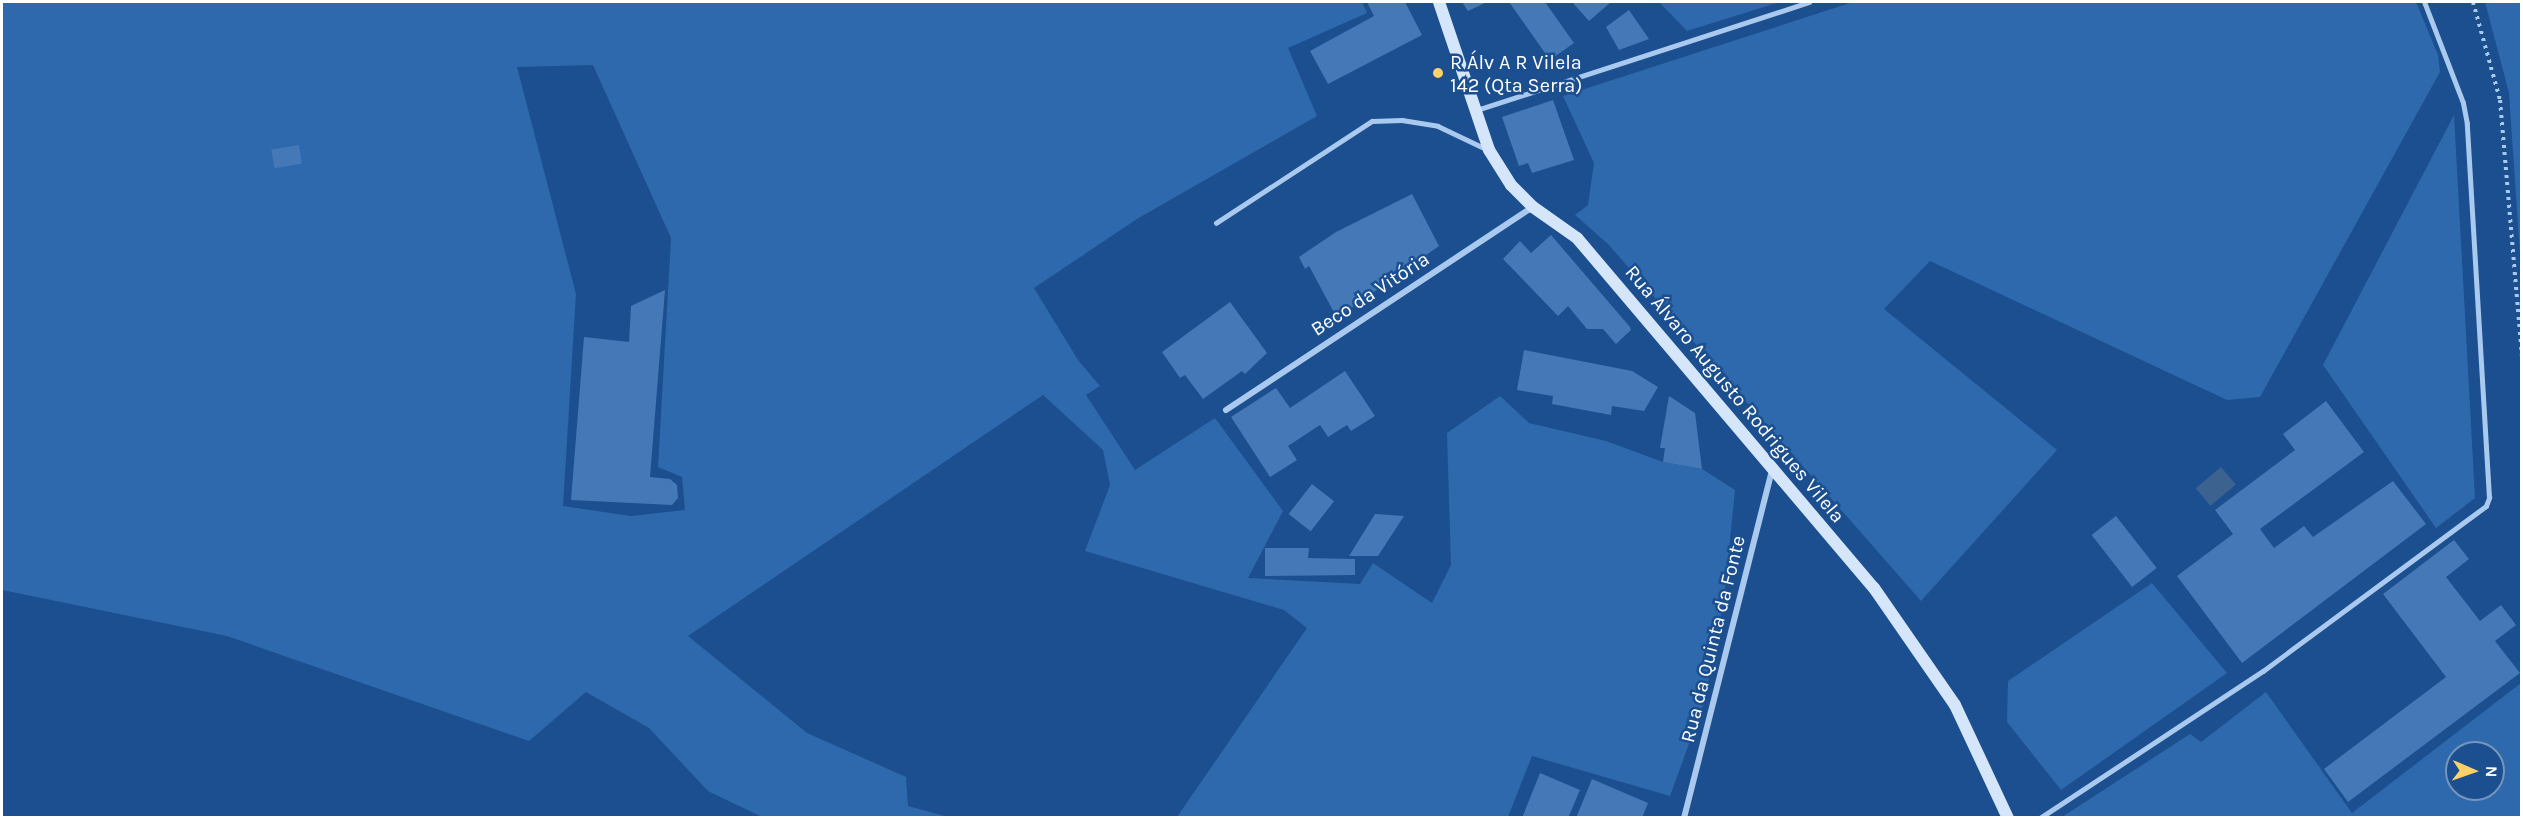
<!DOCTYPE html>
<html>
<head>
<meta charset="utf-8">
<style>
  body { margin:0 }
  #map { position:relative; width:2523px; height:819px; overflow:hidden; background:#1b4f8f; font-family:Karla,sans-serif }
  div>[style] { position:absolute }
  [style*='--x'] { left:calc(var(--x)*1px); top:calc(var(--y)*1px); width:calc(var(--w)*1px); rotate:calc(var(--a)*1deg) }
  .green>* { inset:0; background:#2e69ad }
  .water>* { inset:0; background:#3c6290; transform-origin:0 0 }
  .building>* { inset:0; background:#4478b7; transform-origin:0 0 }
  .path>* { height:4px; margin-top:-2px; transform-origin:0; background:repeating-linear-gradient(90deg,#a9c9ee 0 3px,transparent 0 7.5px) }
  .service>* { height:4.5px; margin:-2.25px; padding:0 2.25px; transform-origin:2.25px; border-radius:2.25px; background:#a9c9ee }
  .minor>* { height:6px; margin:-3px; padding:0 3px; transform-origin:3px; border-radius:3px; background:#a9c9ee }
  .secondary>* { height:12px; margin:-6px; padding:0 6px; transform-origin:6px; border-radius:6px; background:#d6e6fa }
  .dots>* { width:16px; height:16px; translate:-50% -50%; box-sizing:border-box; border:3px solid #1b4f8f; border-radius:50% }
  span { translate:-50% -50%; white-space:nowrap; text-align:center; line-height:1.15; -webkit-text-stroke:5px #1b4f8f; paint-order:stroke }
  .poi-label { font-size:20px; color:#fff }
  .left { translate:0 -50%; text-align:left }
  .street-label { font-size:20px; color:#fff }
  .frame { position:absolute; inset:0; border:3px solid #fff; pointer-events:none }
  .north { position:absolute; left:2445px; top:741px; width:60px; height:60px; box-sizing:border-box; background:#1b4f8f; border:2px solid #7695bc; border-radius:50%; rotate:92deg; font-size:16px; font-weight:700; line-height:24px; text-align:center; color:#fff }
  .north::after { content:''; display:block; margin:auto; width:21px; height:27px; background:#ffd166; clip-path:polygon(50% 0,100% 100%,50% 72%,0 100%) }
</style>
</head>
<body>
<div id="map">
  <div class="green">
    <div style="clip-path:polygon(evenodd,2px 2px,1362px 2px,1367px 13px,1288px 48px,1317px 116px,1137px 219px,1034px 288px,1078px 360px,1100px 386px,1086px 395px,1135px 470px,1215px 418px,1283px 511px,1248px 578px,1360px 584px,1373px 563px,1432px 603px,1451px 565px,1447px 433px,1500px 396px,1529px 423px,1606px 441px,1663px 462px,1702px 469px,1735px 490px,1724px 600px,1704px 703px,1670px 796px,1532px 756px,1508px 817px,1177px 817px,1307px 628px,1284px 610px,1085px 551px,1110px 485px,1103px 450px,1043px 395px,688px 636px,807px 733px,906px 777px,908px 806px,948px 817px,762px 817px,708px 791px,649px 728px,586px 692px,529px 741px,227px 636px,2px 590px,2px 2px,593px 65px,671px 238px,658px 467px,682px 477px,685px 510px,631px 516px,563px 506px,576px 294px,517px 67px,593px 65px)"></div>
    <div style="clip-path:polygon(1659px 2px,1780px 2px,1687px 31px)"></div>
    <div style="clip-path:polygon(1853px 2px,2416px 2px,2438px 55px,2440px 72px,2260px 397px,2227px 400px,1930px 261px,1884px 309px,2057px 450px,1921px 601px,1608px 244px,1575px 215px,1588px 205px,1594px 163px,1563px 96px)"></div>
    <div style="clip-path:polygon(2485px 2px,2521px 2px,2521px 269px,2509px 93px)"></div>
    <div style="clip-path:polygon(2454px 115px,2475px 498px,2436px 528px,2323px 365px)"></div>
    <div style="clip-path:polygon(2152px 583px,2227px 673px,2061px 790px,2007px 722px,2008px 681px)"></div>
    <div style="clip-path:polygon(evenodd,2521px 683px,2521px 817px,2062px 817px,2190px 734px,2201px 742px,2266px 692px,2352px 813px,2521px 683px,2457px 753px,2493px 753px,2493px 789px,2457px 789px,2457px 753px)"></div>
  </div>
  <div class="water">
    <div style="left:2221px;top:467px;width:23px;height:33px;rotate:50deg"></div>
  </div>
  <div class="building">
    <div style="clip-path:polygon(1367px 2px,1405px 2px,1422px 35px,1328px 84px,1310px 51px,1374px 16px)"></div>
    <div style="clip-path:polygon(1462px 2px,1487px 2px,1468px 11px)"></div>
    <div style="clip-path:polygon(1509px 2px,1545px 2px,1574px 43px,1550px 60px)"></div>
    <div style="clip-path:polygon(1572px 2px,1608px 2px,1610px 3px,1589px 21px)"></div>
    <div style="clip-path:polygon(1629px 10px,1649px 39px,1619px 50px,1606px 27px)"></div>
    <div style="clip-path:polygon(1553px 100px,1574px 160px,1532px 173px,1528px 163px,1519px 166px,1502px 117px)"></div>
    <div style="left:299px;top:145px;width:19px;height:28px;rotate:81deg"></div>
    <div style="clip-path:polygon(1412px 194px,1439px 246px,1337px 318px,1309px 266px,1305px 269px,1299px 257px,1336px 232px)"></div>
    <div style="clip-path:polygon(1551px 235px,1630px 327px,1631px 330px,1616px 344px,1603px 329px,1587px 329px,1568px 306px,1558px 316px,1503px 259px,1520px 241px,1531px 253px)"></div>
    <div style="clip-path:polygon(665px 290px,650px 477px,670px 479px,677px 485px,678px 498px,672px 505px,571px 500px,584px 337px,629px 342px,631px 306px)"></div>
    <div style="clip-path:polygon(1230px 302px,1267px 353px,1245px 374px,1242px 371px,1203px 399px,1185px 375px,1180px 378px,1162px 352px)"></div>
    <div style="clip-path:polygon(1524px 350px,1632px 371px,1658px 387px,1644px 411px,1612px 406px,1611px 415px,1552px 404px,1553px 396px,1517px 390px)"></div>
    <div style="clip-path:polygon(1345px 371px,1375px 416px,1351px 431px,1347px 425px,1328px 437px,1320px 425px,1288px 446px,1297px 460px,1270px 477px,1231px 417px,1276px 388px,1290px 408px)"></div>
    <div style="clip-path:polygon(1669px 396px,1695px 413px,1702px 469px,1663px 462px,1665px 448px,1660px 448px)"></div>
    <div style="clip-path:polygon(2326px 401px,2364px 452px,2260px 529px,2274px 548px,2304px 526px,2313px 537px,2393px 481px,2426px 524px,2242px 663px,2177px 576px,2233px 534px,2215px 510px,2295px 450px,2283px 434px)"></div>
    <div style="left:1312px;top:484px;width:28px;height:38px;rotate:38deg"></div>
    <div style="clip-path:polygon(1375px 514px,1404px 516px,1378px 556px,1349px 556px)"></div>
    <div style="left:2116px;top:516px;width:66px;height:31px;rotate:52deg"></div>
    <div style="clip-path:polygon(2454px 540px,2469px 559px,2446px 577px,2480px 621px,2501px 605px,2516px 625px,2495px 641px,2520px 673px,2348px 802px,2324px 769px,2446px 677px,2383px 594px)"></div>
    <div style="clip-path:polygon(1265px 548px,1309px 548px,1308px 558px,1355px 559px,1355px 575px,1265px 576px)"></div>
    <div style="clip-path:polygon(1540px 773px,1580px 790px,1568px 818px,1522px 818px)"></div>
    <div style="clip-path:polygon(1592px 779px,1648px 803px,1642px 818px,1576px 818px)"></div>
  </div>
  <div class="path">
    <div style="--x:2473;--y:2;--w:102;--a:74.6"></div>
    <div style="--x:2500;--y:100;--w:260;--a:85.1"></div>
  </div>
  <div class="service">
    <div style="--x:1477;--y:110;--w:349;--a:-18"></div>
    <div style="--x:1216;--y:223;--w:186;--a:-33.2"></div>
    <div style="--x:1372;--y:121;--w:30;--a:-2"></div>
    <div style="--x:1402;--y:120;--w:36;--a:9"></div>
    <div style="--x:1438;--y:126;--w:53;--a:25.6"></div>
    <div style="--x:2040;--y:818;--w:267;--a:-33.4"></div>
    <div style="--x:2263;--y:671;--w:277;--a:-36.5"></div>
    <div style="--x:2486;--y:506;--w:9;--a:-69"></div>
    <div style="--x:2489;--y:498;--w:375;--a:-93.4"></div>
    <div style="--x:2467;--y:124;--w:21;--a:-101"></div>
    <div style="--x:2463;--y:103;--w:108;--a:-111.1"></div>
  </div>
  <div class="minor">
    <div style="--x:1226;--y:410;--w:368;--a:-33.5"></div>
    <div style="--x:1684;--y:818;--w:359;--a:-75.8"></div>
  </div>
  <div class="secondary">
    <div style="--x:1439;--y:2;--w:156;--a:71.3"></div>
    <div style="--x:1489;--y:150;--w:41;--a:57.8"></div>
    <div style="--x:1511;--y:185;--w:31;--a:45"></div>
    <div style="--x:1533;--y:207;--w:54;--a:35.2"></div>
    <div style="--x:1577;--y:238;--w:459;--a:49.7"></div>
    <div style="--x:1874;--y:588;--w:142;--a:55.3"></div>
    <div style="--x:1955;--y:705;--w:125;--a:64.9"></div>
  </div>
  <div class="dots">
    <div style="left:1438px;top:73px;background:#ffd166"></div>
  </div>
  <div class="poi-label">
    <span class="left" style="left:1450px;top:74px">R Álv A R Vilela<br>142 (Qta Serra)</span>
  </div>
  <div class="street-label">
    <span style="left:1370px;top:294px;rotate:-33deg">Beco da Vitória</span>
    <span style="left:1735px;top:394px;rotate:50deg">Rua Álvaro Augusto Rodrigues Vilela</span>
    <span style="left:1713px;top:639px;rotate:-76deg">Rua da Quinta da Fonte</span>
  </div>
  <div class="frame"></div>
  <div class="north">N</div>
</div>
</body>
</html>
